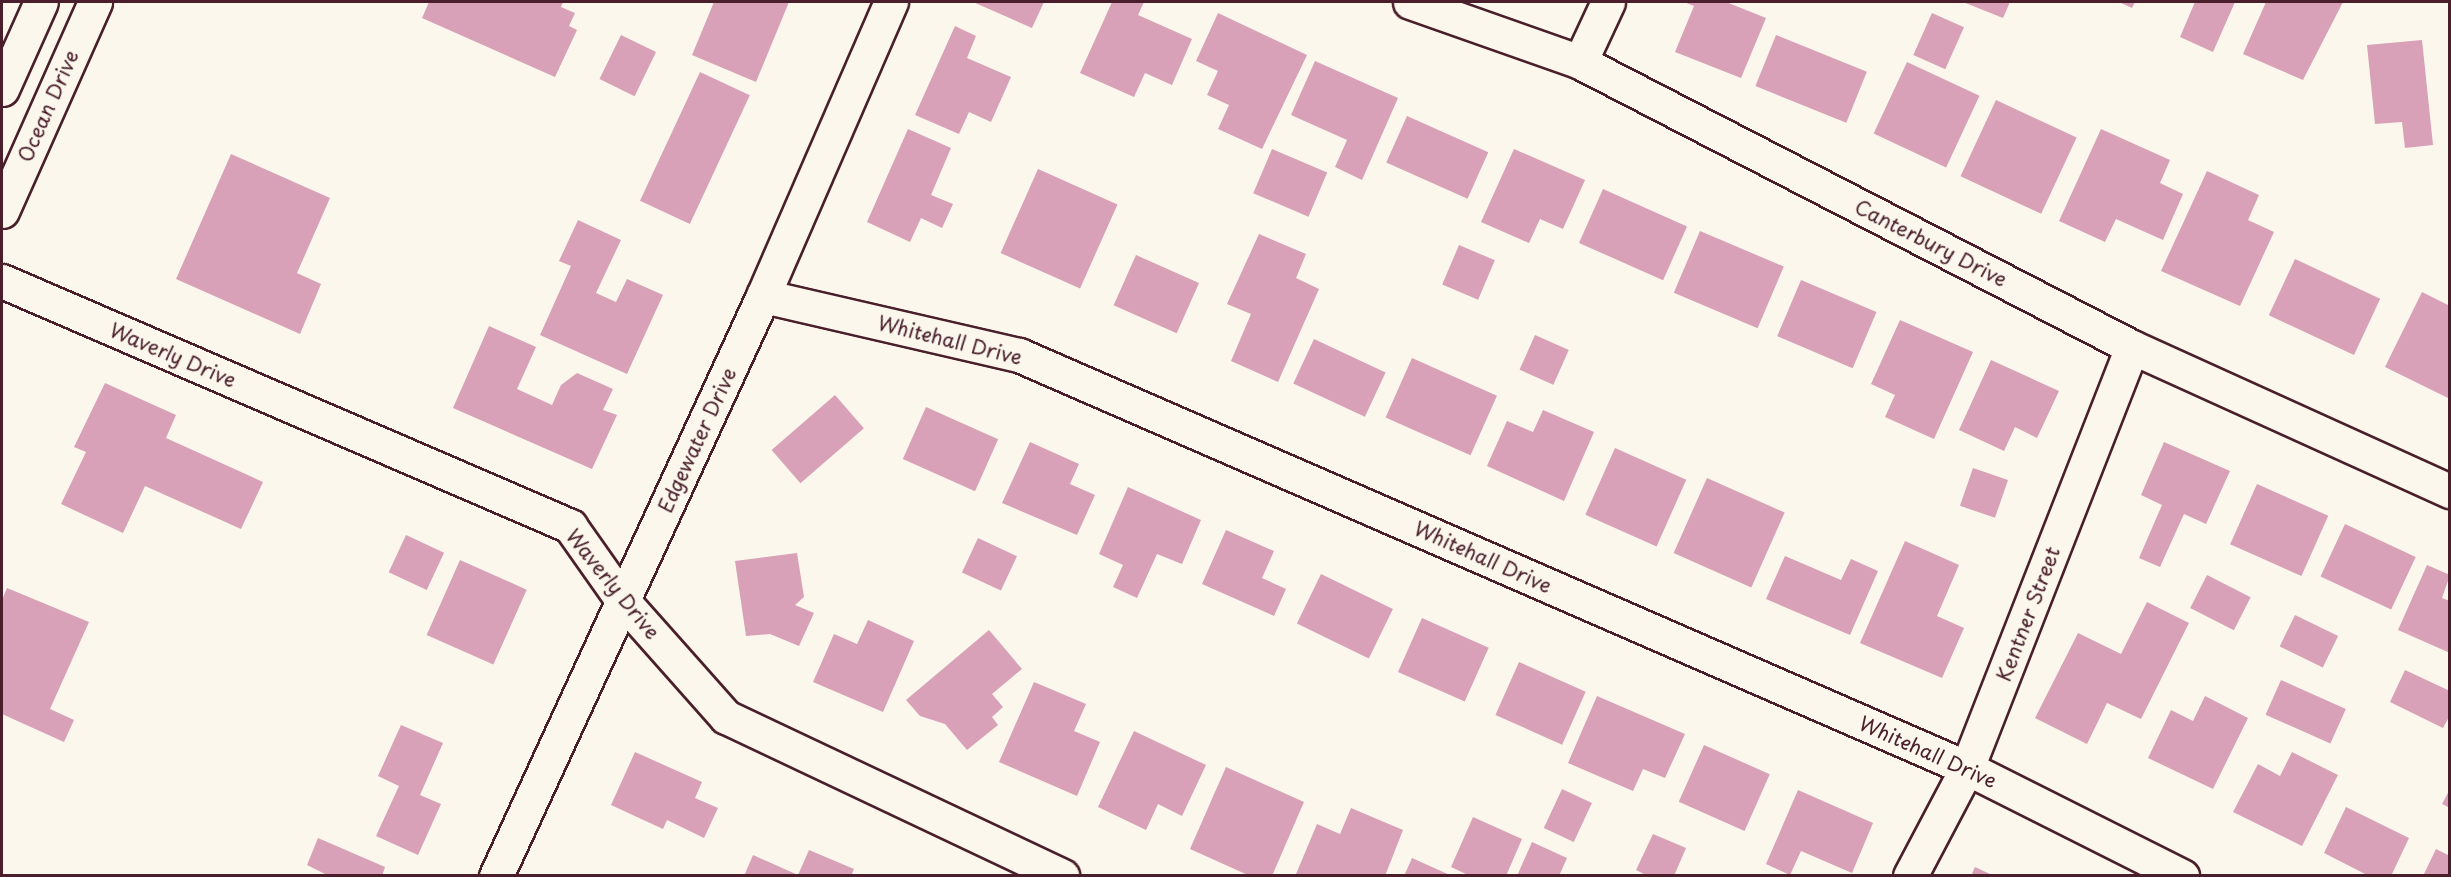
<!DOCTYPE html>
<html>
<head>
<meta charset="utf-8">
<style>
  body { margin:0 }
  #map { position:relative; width:2451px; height:877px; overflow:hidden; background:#fbf7ec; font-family:"Playpen Sans",sans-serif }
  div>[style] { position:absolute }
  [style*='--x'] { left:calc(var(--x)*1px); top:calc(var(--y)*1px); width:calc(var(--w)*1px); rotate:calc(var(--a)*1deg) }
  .building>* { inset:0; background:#d8a1b7; transform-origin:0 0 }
  .roads { filter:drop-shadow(2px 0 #4a1f2b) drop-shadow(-2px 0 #4a1f2b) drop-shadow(0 2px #4a1f2b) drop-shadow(0 -2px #4a1f2b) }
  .minor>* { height:33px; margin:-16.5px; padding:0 16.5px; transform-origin:16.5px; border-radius:16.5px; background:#fbf7ec }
  .major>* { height:33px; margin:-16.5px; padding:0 16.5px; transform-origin:16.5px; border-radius:16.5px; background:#fbf7ec }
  span { translate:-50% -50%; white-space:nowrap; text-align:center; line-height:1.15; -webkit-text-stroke:4.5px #fbf7ec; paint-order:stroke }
  .street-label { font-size:20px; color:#4a1f2b }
  .frame { position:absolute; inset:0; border:3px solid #4a1f2b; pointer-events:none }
</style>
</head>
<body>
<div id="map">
  <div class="building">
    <div style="clip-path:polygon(429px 2px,563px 2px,561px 7px,575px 13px,569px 26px,577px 30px,555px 77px,422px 18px)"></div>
    <div style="clip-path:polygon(714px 2px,789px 2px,756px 82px,692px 55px)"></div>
    <div style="clip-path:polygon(973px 2px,1044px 2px,1032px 28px)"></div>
    <div style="clip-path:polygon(1112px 2px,1144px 2px,1138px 15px,1192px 39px,1172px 85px,1145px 73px,1134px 97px,1080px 73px)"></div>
    <div style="clip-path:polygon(1684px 2px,1726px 2px,1766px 18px,1741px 78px,1675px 52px,1694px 6px)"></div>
    <div style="clip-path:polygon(1963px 2px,2010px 2px,2003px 18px)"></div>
    <div style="clip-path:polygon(2119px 2px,2135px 2px,2132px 8px)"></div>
    <div style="clip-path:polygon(2195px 2px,2235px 2px,2213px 52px,2180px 37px)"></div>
    <div style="clip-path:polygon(2266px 2px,2343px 2px,2303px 80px,2243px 54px)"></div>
    <div style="clip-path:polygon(1218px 13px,1307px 55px,1262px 149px,1218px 129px,1229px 105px,1207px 95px,1218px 71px,1196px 61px)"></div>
    <div style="left:1932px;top:13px;width:35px;height:46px;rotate:24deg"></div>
    <div style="clip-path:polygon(955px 26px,976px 36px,967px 58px,1011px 77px,991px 122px,969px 112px,959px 134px,915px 115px)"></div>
    <div style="left:621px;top:35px;width:39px;height:49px;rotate:26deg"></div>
    <div style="left:1776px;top:35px;width:98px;height:55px;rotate:22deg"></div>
    <div style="clip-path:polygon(2422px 40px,2433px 145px,2405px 148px,2402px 122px,2375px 124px,2367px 45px)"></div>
    <div style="clip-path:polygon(1315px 61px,1398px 98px,1362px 180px,1335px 167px,1347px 140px,1291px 115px)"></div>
    <div style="left:1907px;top:62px;width:80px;height:79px;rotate:25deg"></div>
    <div style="left:700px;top:72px;width:55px;height:142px;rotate:25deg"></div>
    <div style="left:1996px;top:100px;width:89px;height:84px;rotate:25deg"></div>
    <div style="left:1407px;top:116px;width:89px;height:51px;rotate:24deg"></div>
    <div style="clip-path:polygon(908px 129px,951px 148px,931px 195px,953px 204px,942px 228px,921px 218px,910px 242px,867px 222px)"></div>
    <div style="clip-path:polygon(2101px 129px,2170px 160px,2160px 183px,2183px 194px,2163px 240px,2116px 219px,2105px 242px,2059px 221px)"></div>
    <div style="left:1272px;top:149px;width:60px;height:48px;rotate:23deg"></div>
    <div style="clip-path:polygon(1514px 149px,1585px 180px,1563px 229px,1540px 219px,1529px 243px,1481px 222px)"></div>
    <div style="clip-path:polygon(231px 154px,330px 198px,297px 273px,321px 284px,300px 334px,176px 279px)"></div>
    <div style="left:1038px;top:169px;width:87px;height:92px;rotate:24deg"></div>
    <div style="clip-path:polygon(2207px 171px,2259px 195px,2248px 220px,2274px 232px,2240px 306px,2161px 271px)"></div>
    <div style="left:1603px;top:189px;width:92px;height:59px;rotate:24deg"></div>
    <div style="clip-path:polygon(578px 220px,621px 240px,596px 293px,616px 302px,627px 279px,663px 295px,627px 374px,540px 335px,571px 266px,559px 261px)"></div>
    <div style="left:1700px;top:231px;width:91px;height:67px;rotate:23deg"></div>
    <div style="clip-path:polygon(1259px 234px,1306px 254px,1296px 278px,1319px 289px,1278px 382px,1231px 361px,1251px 314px,1227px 304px)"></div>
    <div style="left:1459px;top:245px;width:39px;height:43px;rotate:23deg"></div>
    <div style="left:1136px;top:255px;width:69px;height:55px;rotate:24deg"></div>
    <div style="left:2295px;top:259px;width:94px;height:62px;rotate:25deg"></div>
    <div style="left:1801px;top:280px;width:82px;height:61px;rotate:23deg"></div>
    <div style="clip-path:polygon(2422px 292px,2450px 306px,2450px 399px,2385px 367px)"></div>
    <div style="clip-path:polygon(1900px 320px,1973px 352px,1934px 439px,1885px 417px,1895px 395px,1871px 384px)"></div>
    <div style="clip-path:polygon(489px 326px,536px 347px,517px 389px,552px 405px,561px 385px,577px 373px,613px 389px,603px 410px,617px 415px,592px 469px,453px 408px)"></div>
    <div style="left:1535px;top:335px;width:37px;height:38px;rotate:24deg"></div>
    <div style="left:1314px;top:339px;width:79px;height:49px;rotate:25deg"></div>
    <div style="left:1412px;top:358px;width:93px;height:65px;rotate:24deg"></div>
    <div style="clip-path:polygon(1991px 360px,2059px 391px,2037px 438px,2015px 427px,2004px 451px,1959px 430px)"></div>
    <div style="clip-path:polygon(105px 383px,176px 415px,166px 438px,263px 482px,241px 529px,145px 486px,123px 533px,61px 504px,86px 452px,74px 447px)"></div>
    <div style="left:835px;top:395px;width:44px;height:84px;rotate:49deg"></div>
    <div style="left:926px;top:407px;width:79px;height:57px;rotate:24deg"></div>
    <div style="clip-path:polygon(1543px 410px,1594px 432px,1564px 501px,1487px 466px,1507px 421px,1533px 432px)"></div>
    <div style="clip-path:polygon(1030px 442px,1079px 464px,1070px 484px,1095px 495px,1077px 535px,1002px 503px)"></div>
    <div style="clip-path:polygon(2164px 442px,2230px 471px,2206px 524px,2184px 514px,2160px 567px,2139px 558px,2162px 505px,2141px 495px)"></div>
    <div style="left:1615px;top:448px;width:78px;height:73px;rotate:24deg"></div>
    <div style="left:1973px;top:468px;width:37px;height:40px;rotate:19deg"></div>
    <div style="left:1707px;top:478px;width:85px;height:82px;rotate:24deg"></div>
    <div style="left:2257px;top:484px;width:78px;height:66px;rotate:24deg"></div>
    <div style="clip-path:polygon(1128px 487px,1201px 520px,1182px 564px,1157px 554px,1137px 598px,1113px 587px,1123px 565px,1099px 554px)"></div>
    <div style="left:2345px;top:524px;width:78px;height:58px;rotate:25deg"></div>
    <div style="clip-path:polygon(1226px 530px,1274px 551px,1262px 578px,1286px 589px,1274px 616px,1202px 584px)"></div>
    <div style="left:406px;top:535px;width:42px;height:41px;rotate:25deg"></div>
    <div style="left:978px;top:538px;width:43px;height:38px;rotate:25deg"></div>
    <div style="clip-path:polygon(1905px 541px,1959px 565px,1937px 616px,1964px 628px,1942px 678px,1860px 643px)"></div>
    <div style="clip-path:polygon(797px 553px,804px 597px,795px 605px,814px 613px,799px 646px,770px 634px,746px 636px,735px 561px)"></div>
    <div style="clip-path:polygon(1785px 556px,1841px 580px,1851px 559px,1878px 571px,1850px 635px,1766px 599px)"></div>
    <div style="left:460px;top:560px;width:73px;height:82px;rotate:24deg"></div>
    <div style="clip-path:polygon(2427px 565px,2450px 575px,2442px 598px,2450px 601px,2450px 653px,2398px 630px)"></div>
    <div style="left:1321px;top:574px;width:80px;height:55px;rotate:26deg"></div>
    <div style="left:2207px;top:575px;width:49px;height:37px;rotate:27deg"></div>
    <div style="clip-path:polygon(7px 588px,89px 622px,50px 709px,74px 720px,64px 742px,2px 714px,2px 600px)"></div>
    <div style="clip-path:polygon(2147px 602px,2189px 623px,2141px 719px,2107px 703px,2087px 744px,2035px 718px,2078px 633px,2121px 654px)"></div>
    <div style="left:2295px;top:615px;width:48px;height:35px;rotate:26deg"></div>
    <div style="left:1422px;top:618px;width:73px;height:59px;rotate:24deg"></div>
    <div style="clip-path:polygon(868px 620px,914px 641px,883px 712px,813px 682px,834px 634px,857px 644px)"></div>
    <div style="clip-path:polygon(989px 630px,1022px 669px,992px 694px,1003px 707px,992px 717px,998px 725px,967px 750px,945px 724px,920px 716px,906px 700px)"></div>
    <div style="left:1519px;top:662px;width:73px;height:58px;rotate:24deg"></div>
    <div style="clip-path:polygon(2405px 670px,2450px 691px,2450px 715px,2443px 728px,2390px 702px)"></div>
    <div style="left:2281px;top:680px;width:71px;height:38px;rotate:24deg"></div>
    <div style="clip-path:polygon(1034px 682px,1086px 704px,1074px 731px,1100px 742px,1077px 796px,999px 762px)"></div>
    <div style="clip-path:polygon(1597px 696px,1685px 734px,1665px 778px,1643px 769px,1633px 791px,1568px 763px)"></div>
    <div style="clip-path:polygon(2205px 696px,2248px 718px,2213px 789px,2148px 758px,2171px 710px,2193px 721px)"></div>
    <div style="clip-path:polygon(401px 725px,443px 743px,420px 795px,441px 804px,418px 855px,376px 836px,399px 786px,378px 776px)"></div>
    <div style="clip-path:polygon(1134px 731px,1206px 765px,1182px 816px,1158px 804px,1146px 830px,1098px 807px)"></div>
    <div style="left:1704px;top:745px;width:72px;height:62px;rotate:24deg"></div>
    <div style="clip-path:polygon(635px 752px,702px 782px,695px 798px,718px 808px,704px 838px,667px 820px,663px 829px,611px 805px)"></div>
    <div style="clip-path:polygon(2292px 752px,2338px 775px,2302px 846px,2233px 812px,2258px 764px,2280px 776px)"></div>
    <div style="clip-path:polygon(1226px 767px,1304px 802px,1272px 876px,1250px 876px,1190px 849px)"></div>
    <div style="left:1562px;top:789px;width:33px;height:43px;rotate:25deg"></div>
    <div style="clip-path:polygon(2450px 789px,2450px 808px,2442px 804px)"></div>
    <div style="clip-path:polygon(1798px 790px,1873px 823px,1852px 873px,1801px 851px,1790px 875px,1766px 864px)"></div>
    <div style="clip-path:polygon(2346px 807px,2409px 838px,2391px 876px,2369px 876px,2324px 853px)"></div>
    <div style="clip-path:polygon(1351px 808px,1403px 830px,1385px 876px,1296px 874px,1317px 824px,1340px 834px)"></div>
    <div style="clip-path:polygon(1473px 817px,1522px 839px,1506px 876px,1470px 876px,1451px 867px)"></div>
    <div style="clip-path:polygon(1653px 834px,1686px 848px,1674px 876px,1648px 876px,1636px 870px)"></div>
    <div style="clip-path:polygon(318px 838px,385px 867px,382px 876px,329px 876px,307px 865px)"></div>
    <div style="clip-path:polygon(1532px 842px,1567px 858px,1559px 876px,1517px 876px)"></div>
    <div style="clip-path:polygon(2436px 849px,2450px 856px,2450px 876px,2423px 876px)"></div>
    <div style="clip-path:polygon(809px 850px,854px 869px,851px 876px,744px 876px,753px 855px,798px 875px)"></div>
    <div style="clip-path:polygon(1412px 858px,1452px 876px,1404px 876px)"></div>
    <div style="clip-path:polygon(1975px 867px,1994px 876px,1971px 876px)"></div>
  </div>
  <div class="roads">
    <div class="minor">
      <div style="--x:1410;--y:2;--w:180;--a:19.4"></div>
      <div style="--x:1580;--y:62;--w:621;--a:27.31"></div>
      <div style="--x:2132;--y:347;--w:349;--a:24.4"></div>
      <div style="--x:1580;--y:62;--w:66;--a:-65"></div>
      <div style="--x:2;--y:281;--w:619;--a:23.33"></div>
      <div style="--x:570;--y:526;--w:92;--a:54.8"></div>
      <div style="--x:623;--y:601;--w:155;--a:48.4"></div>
      <div style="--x:726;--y:717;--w:372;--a:25.3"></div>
      <div style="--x:763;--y:296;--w:263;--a:13"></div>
      <div style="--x:1019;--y:355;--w:1034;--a:23.54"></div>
      <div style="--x:1967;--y:768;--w:241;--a:26.7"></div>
      <div style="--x:496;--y:876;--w:639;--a:-65.28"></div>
      <div style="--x:763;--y:296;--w:321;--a:-66.5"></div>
      <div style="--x:1910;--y:876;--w:122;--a:-62.2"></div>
      <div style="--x:1967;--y:768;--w:452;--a:-68.6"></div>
    </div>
    <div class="major">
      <div style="--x:2;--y:89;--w:95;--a:-65.9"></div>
      <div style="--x:2;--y:211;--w:229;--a:-66"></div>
    </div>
  </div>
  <div class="street-label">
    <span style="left:48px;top:106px;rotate:-66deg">Ocean Drive</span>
    <span style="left:1931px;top:243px;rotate:27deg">Canterbury Drive</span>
    <span style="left:950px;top:340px;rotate:14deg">Whitehall Drive</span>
    <span style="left:173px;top:355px;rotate:23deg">Waverly Drive</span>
    <span style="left:697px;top:440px;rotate:-65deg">Edgewater Drive</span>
    <span style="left:1483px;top:557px;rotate:24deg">Whitehall Drive</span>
    <span style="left:613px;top:584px;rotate:51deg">Waverly Drive</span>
    <span style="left:2028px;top:614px;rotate:-69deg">Kentner Street</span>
    <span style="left:1928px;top:752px;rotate:24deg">Whitehall Drive</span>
  </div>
  <div class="frame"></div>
</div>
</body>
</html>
